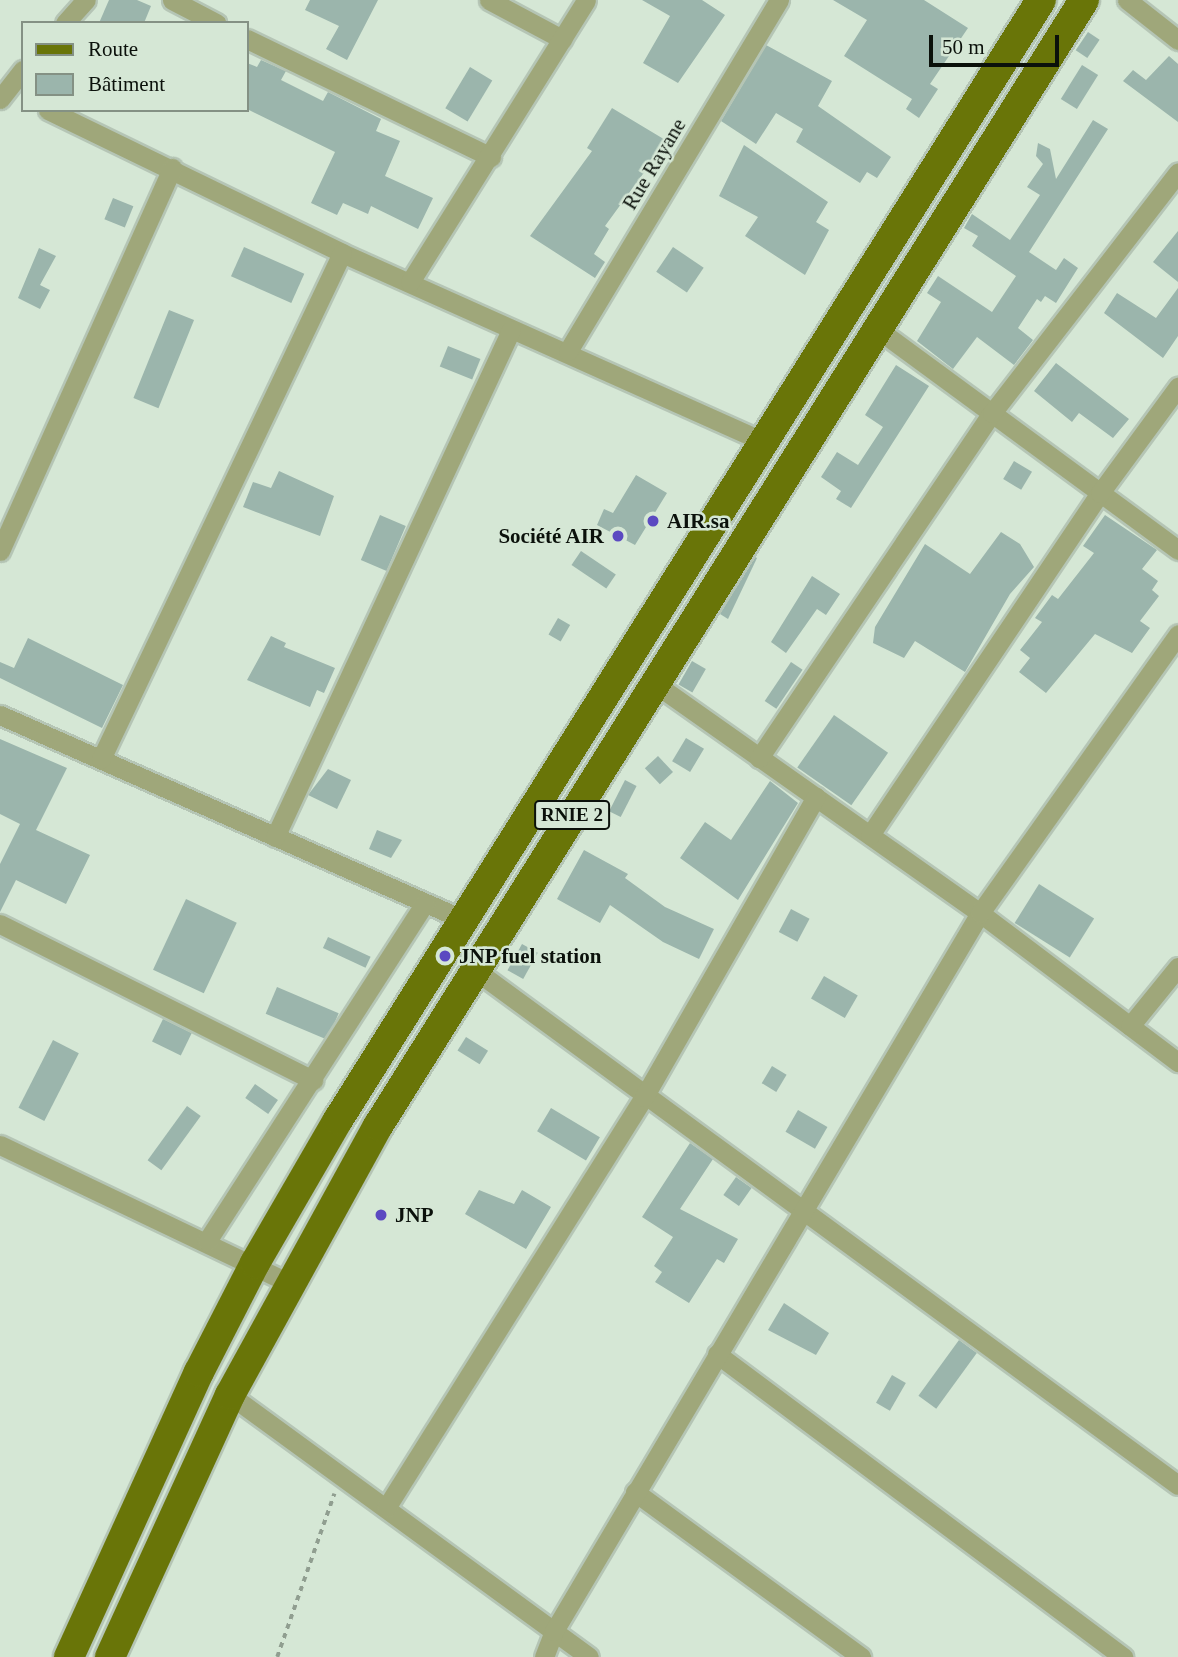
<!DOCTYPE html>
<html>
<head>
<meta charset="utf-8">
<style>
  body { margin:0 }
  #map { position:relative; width:1178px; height:1657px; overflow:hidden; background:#d5e7d5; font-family:"Times New Roman",serif }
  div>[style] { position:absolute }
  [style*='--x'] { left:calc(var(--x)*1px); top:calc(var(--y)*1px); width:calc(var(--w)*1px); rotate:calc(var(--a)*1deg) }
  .building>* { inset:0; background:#9bb5ac; transform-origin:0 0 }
  .path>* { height:3.5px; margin-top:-1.75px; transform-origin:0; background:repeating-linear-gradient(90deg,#909e90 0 5px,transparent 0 10px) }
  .roads { filter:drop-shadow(2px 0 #b5c5b5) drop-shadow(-2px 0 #b5c5b5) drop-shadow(0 2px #b5c5b5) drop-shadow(0 -2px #b5c5b5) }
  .minor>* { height:19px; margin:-9.5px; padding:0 9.5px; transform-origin:9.5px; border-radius:9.5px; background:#9fa77a }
  .primary>* { height:30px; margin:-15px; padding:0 15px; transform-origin:15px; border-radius:15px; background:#697508 }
  .dots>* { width:19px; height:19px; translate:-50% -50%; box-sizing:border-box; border:4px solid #d5e7d5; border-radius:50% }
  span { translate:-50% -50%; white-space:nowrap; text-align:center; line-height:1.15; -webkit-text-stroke:5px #d5e7d5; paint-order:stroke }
  .shield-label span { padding:2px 5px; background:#d5e7d5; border:2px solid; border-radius:5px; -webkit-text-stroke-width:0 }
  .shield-label { font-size:19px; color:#0b110b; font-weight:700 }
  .street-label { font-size:21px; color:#0b110b }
  .poi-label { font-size:21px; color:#0b110b; font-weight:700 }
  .left { translate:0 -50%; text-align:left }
  .right { translate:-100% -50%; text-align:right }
  .legend { position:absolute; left:21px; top:21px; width:228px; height:91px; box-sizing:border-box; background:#d5e7d5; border:2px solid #849184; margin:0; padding:9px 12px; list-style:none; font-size:21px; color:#0b110b }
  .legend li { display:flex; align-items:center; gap:14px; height:35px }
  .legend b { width:35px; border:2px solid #849184 }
  .scale { position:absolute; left:929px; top:35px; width:130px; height:32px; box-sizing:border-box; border:4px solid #0b110b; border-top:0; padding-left:9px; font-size:21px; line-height:24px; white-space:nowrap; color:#0b110b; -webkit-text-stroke:5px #d5e7d5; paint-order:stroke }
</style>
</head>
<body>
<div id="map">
  <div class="building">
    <div style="clip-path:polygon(109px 0,137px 0,151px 6px,144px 23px,99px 23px)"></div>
    <div style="clip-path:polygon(310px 0,378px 0,347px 60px,326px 49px,339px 26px,305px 10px)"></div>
    <div style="clip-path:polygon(642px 0,702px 0,725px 15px,678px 83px,643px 63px,670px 16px)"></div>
    <div style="clip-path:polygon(833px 0,924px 0,968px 28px,930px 84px,938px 89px,919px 118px,906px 109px,912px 99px,844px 56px,867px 20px)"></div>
    <div style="left:1088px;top:32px;width:14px;height:22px;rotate:34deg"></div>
    <div style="clip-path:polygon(766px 45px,832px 81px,818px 106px,891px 157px,877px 178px,867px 172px,860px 183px,796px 142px,803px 129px,776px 113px,756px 144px,721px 121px)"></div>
    <div style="clip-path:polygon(1169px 56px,1178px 64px,1178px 122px,1123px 81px,1133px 70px,1146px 80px)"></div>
    <div style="clip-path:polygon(261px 60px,286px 71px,281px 80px,323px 101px,328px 92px,381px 119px,376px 131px,400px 141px,385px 176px,433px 198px,418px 229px,371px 206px,368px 214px,343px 203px,337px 215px,311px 203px,335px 152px,247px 109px,247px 63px,257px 67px)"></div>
    <div style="left:1082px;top:65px;width:19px;height:40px;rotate:32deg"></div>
    <div style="left:470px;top:67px;width:26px;height:48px;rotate:31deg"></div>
    <div style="clip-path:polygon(612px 108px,667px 141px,605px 226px,609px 229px,594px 254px,605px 262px,595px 278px,530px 236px,592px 151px,587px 148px)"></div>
    <div style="clip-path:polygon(1093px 120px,1108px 129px,1029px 252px,1056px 270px,1064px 258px,1078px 268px,1056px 303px,1045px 296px,1041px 302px,1037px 299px,1018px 328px,1033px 340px,1014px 365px,977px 337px,953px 369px,917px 341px,941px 302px,927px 293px,938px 276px,992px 312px,1016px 276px,972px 246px,978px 236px,964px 228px,972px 214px,1010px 240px,1040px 195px,1027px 187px,1043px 164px,1036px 156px,1038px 143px,1050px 149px,1056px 179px)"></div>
    <div style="clip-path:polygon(744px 145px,828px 202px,816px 222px,829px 230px,805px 275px,745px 236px,758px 217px,719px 196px)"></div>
    <div style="left:113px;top:198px;width:22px;height:23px;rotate:22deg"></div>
    <div style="clip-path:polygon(1178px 231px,1178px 282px,1153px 262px)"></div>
    <div style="left:244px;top:247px;width:66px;height:32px;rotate:24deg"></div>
    <div style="left:673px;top:247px;width:37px;height:30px;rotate:34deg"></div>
    <div style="clip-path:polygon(39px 248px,56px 256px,40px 285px,50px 290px,40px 309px,18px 298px)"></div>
    <div style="clip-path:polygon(1178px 288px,1178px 336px,1163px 358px,1104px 313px,1117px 293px,1156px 318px)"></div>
    <div style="left:169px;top:310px;width:27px;height:95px;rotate:22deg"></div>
    <div style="left:448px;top:346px;width:35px;height:22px;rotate:22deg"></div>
    <div style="clip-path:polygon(1056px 363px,1129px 419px,1113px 438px,1079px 413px,1072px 422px,1034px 391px)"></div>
    <div style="clip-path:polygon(896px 365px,929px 386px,851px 508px,836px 499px,841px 491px,821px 477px,837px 452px,858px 465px,883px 427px,865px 415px)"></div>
    <div style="left:1014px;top:461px;width:21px;height:21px;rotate:31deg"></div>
    <div style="clip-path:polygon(279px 471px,334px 496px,320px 536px,243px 507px,253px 482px,271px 488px)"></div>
    <div style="clip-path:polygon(636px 475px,667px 493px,635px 545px,597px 525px,604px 509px,613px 513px)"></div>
    <div style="left:380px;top:515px;width:28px;height:49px;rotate:23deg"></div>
    <div style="clip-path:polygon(1105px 515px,1157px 550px,1142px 569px,1158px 581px,1152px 590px,1159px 596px,1140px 621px,1150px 628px,1132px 653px,1095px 634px,1046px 693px,1019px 672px,1030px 658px,1020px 650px,1042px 622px,1035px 618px,1052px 595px,1058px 599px,1094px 553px,1083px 546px)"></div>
    <div style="clip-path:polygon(1001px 532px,1020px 544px,1034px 567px,1010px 594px,965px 672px,915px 641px,904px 658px,873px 643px,875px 627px,925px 544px,970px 574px)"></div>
    <div style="left:581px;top:551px;width:42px;height:17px;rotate:34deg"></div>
    <div style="clip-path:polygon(757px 558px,728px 619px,720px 614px,755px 557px)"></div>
    <div style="clip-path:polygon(812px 576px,840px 594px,826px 615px,817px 609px,786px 653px,771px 642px)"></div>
    <div style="left:558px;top:618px;width:14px;height:19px;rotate:30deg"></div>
    <div style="clip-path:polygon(271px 636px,286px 643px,284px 647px,335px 668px,324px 693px,317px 690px,310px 707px,247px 680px)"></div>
    <div style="clip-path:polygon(28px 638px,123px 685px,102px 728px,0 678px,0 662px,14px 668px)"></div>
    <div style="left:692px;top:661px;width:16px;height:27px;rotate:30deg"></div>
    <div style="left:791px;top:662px;width:14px;height:47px;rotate:34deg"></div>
    <div style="left:834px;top:715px;width:66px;height:64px;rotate:35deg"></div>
    <div style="left:686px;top:738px;width:21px;height:27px;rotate:31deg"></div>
    <div style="clip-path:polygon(0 739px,67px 768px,36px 830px,90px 855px,66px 904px,16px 880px,0 912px,0 864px,20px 824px,0 814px)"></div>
    <div style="left:658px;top:756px;width:22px;height:18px;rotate:47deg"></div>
    <div style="clip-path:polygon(328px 769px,351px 780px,337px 809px,308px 795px)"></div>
    <div style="left:625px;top:780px;width:13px;height:35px;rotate:27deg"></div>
    <div style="clip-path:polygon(770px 781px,798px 803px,738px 900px,680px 858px,705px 822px,731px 840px)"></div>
    <div style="clip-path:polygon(377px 830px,402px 840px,391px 858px,369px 849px)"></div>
    <div style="clip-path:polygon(584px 850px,628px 874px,625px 878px,665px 907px,714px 929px,699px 959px,663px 942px,610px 905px,600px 923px,557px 899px)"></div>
    <div style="left:1039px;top:884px;width:65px;height:46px;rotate:32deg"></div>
    <div style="left:186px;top:899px;width:56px;height:78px;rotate:25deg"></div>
    <div style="left:791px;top:909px;width:21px;height:26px;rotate:28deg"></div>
    <div style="left:328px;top:937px;width:47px;height:12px;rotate:25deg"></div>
    <div style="left:522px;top:944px;width:18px;height:30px;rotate:29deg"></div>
    <div style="left:824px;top:976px;width:39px;height:26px;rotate:30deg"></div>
    <div style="left:277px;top:987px;width:67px;height:29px;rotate:23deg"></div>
    <div style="left:163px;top:1019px;width:32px;height:25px;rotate:26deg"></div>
    <div style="left:466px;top:1037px;width:26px;height:16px;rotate:32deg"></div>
    <div style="left:53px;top:1040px;width:29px;height:76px;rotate:27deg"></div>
    <div style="left:772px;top:1066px;width:17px;height:20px;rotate:31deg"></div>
    <div style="left:255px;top:1084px;width:28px;height:17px;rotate:35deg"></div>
    <div style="left:187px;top:1106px;width:17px;height:67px;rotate:36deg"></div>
    <div style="left:551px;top:1108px;width:57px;height:27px;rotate:31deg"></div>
    <div style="left:798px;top:1110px;width:34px;height:25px;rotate:30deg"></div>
    <div style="clip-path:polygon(690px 1143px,713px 1159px,680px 1209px,738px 1239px,724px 1263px,717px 1259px,689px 1303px,655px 1282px,662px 1272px,654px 1266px,673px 1237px,642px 1217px)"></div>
    <div style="left:736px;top:1177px;width:19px;height:22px;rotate:35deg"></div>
    <div style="clip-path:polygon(479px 1190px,514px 1204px,522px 1190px,551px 1207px,526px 1249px,465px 1214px)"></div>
    <div style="clip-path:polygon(784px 1303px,829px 1333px,816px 1355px,768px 1330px)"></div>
    <div style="left:959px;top:1340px;width:22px;height:69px;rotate:36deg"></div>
    <div style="left:892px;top:1375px;width:16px;height:32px;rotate:30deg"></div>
  </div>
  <div class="path">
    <div style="--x:277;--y:1657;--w:173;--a:-70.7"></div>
  </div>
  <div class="roads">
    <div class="minor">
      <div style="--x:172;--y:0;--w:50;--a:27.6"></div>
      <div style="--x:489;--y:0;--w:83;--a:28.1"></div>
      <div style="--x:1127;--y:0;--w:65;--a:38.1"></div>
      <div style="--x:65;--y:23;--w:31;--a:-48"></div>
      <div style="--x:247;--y:39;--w:271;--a:25.8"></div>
      <div style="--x:0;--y:99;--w:37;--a:-52"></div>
      <div style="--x:48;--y:110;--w:327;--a:25.9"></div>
      <div style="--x:342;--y:253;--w:461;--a:24.1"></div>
      <div style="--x:410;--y:282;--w:332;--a:-58"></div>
      <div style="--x:876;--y:328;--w:375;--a:36.3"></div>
      <div style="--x:568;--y:351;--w:410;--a:-59"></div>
      <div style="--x:0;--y:551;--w:420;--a:-65.8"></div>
      <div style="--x:654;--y:683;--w:399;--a:35.2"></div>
      <div style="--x:980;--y:913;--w:248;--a:37"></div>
      <div style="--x:0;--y:715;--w:505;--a:23.82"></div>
      <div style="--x:759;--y:758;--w:416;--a:-56"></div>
      <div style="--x:992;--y:413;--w:304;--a:-52.3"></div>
      <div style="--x:101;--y:759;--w:560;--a:-64.53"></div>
      <div style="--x:870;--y:835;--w:412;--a:-56.1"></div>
      <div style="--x:1100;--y:493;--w:132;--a:-53.7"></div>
      <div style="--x:275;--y:837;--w:559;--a:-65.04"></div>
      <div style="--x:0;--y:924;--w:350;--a:26.5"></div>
      <div style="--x:475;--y:970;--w:871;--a:36.23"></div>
      <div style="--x:1130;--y:1026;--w:76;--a:-50.9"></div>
      <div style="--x:0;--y:1145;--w:322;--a:25.5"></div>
      <div style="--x:207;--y:1241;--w:402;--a:-57.2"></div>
      <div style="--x:717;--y:1354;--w:507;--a:36.73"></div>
      <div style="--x:230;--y:1395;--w:444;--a:36.1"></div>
      <div style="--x:635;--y:1492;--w:280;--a:36.1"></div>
      <div style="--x:386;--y:1508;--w:485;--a:-57.9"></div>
      <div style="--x:644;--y:1097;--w:346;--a:-60.2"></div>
      <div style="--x:544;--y:1657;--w:28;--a:-69"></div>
      <div style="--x:554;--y:1631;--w:835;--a:-59.32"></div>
      <div style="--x:980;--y:913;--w:342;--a:-54.6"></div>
    </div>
    <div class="primary">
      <div style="--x:69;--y:1657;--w:313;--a:-65.5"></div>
      <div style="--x:199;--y:1372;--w:123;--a:-62.8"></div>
      <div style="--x:255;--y:1263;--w:165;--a:-59.9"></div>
      <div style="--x:338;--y:1120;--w:1322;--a:-57.88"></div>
      <div style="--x:110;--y:1657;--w:288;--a:-65.4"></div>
      <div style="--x:230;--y:1395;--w:307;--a:-61.2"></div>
      <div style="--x:378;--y:1126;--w:1329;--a:-57.91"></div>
    </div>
  </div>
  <div class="dots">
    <div style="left:653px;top:521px;background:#5b49c1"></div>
    <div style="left:618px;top:536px;background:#5b49c1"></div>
    <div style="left:445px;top:956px;background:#5b49c1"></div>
    <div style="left:381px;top:1215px;background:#5b49c1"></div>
  </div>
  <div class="shield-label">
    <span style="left:572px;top:815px">RNIE 2</span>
  </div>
  <div class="street-label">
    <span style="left:654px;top:164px;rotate:-59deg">Rue Rayane</span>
  </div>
  <div class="poi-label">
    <span class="left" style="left:667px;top:521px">AIR.sa</span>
    <span class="right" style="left:604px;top:536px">Société AIR</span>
    <span class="left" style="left:459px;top:956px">JNP fuel station</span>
    <span class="left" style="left:395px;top:1215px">JNP</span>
  </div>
  <ul class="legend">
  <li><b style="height:9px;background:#697508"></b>Route</li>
  <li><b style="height:19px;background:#9bb5ac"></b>Bâtiment</li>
  </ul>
  <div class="scale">50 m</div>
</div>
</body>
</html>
